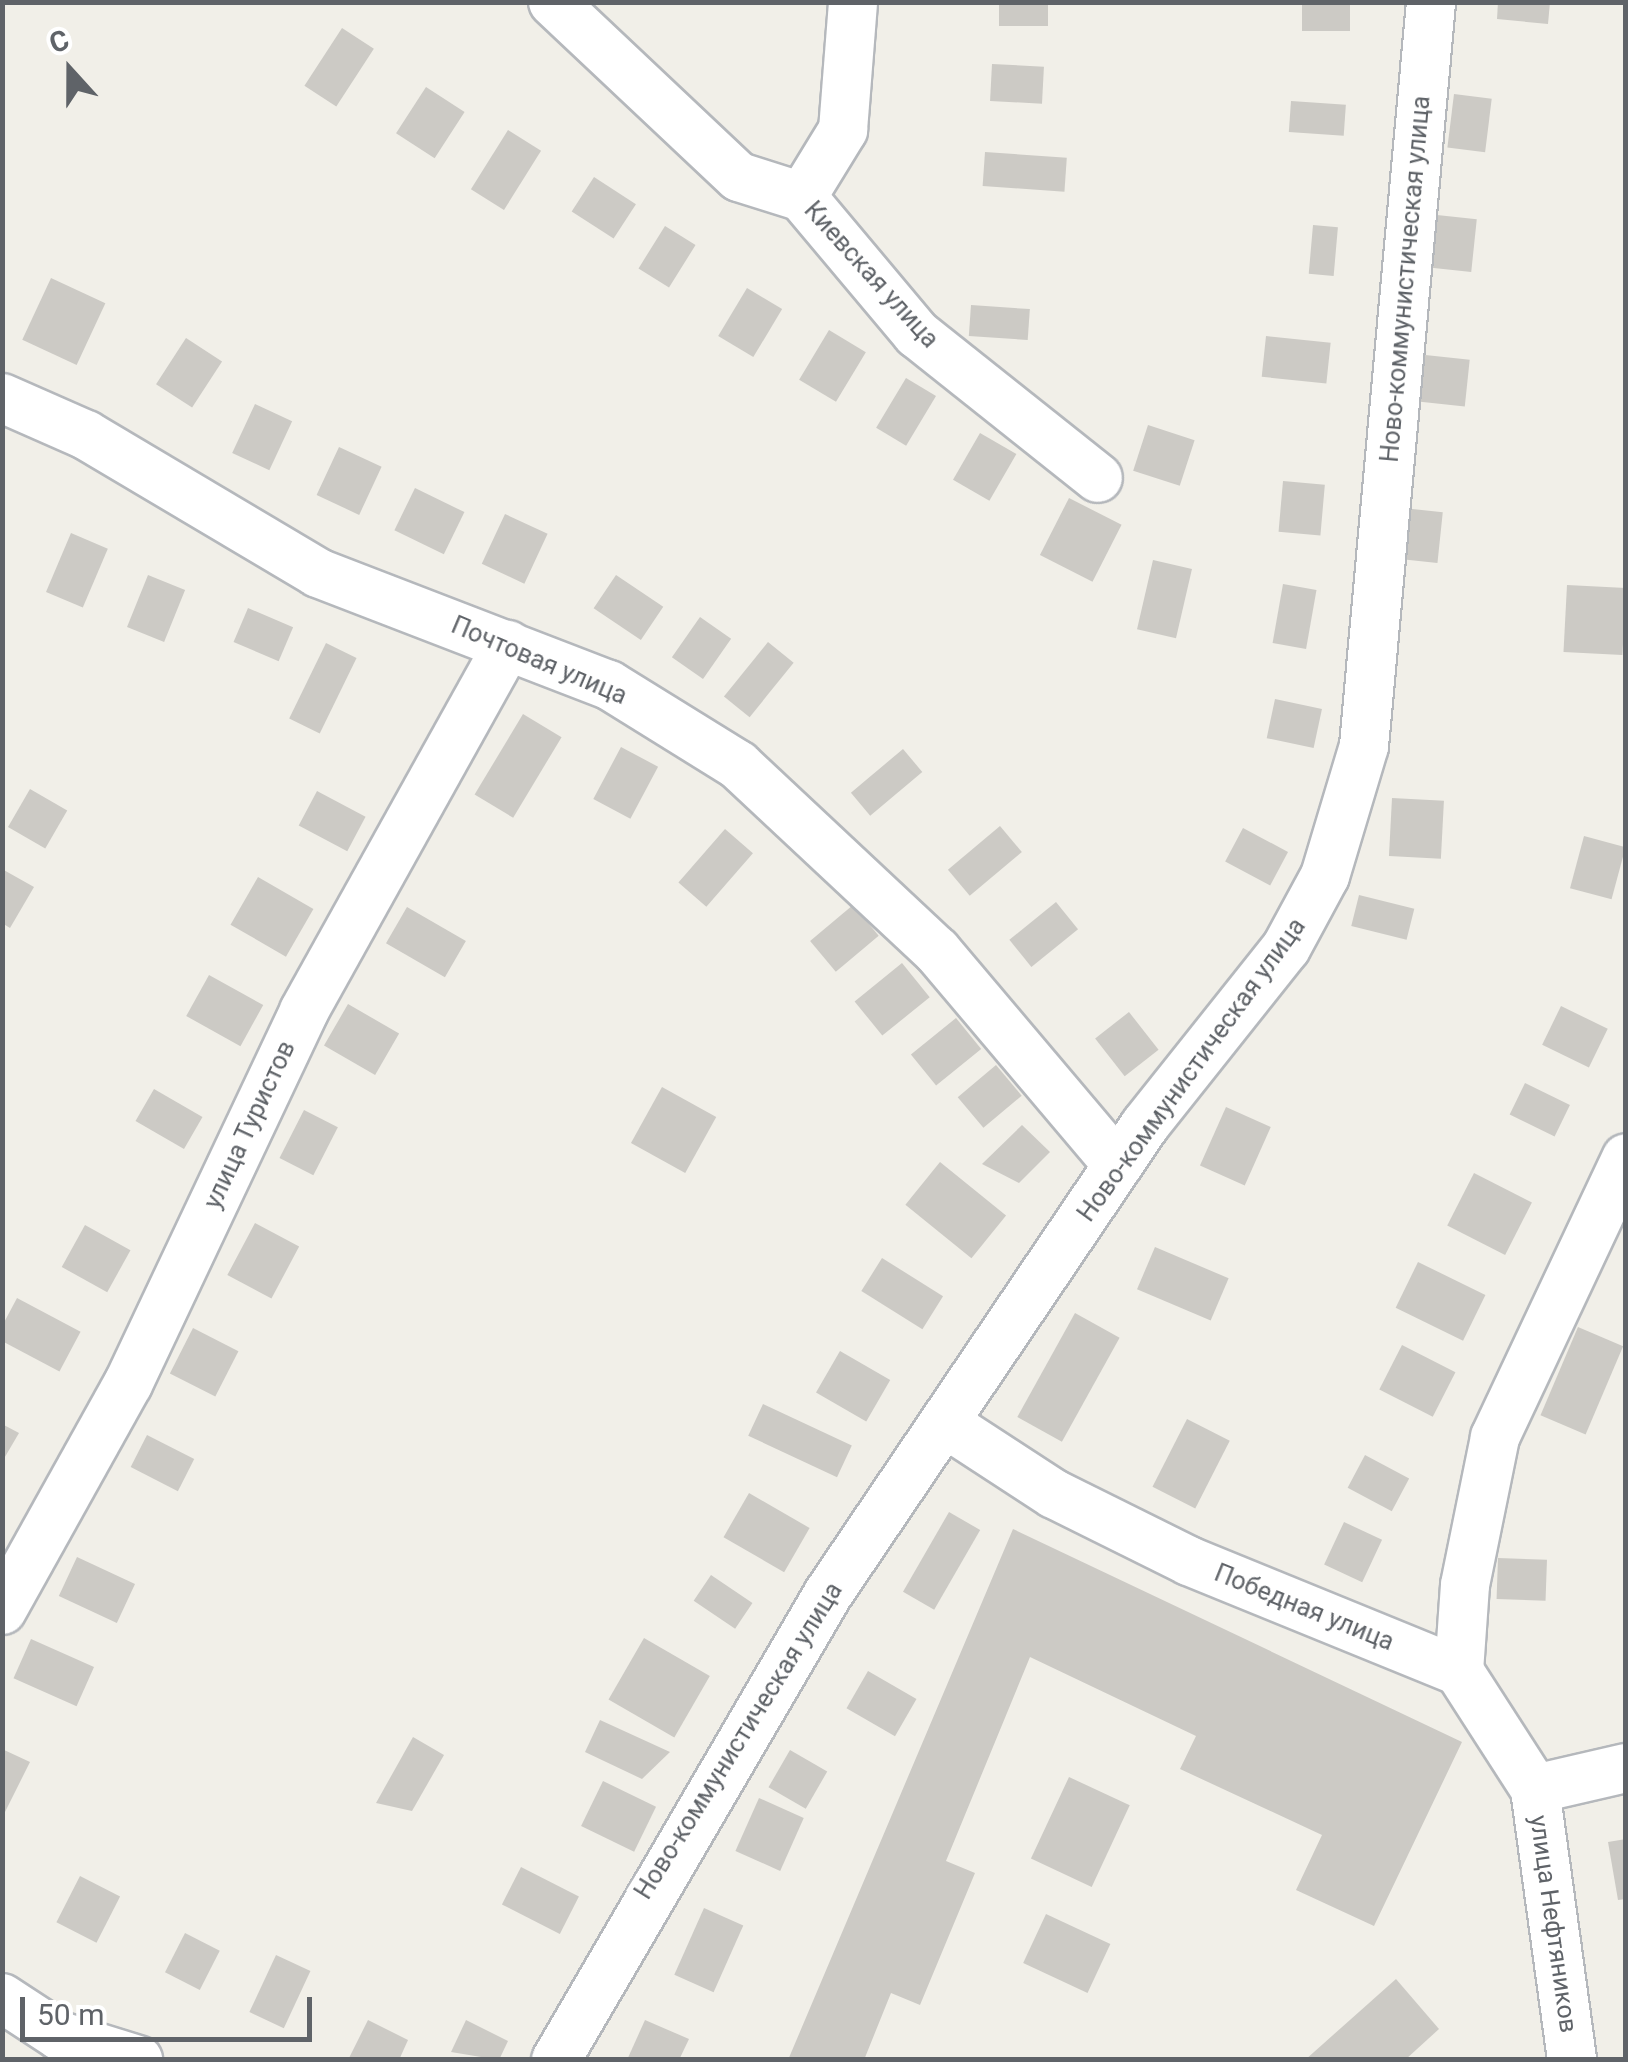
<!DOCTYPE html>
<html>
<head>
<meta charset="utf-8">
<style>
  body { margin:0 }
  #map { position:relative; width:1628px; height:2062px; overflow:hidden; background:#f1efe8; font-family:Roboto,sans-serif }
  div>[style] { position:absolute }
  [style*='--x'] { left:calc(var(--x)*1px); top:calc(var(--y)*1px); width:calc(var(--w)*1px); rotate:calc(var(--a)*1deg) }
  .building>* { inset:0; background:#cccac5; transform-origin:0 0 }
  .roads { filter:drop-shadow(2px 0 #b5b8bc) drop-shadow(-2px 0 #b5b8bc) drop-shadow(0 2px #b5b8bc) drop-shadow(0 -2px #b5b8bc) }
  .minor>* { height:48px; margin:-24px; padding:0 24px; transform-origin:24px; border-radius:24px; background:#fff }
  span { translate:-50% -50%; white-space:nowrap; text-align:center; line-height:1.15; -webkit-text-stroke:10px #fff; paint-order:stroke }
  .street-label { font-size:25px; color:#5f6368 }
  .frame { position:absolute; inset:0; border:5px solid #5f6368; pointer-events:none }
  .north { position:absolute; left:20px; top:20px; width:100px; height:100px; -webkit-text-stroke:8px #fff; paint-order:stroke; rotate:339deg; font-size:28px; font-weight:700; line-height:40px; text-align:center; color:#5f6368 }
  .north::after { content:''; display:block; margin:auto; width:35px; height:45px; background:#5f6368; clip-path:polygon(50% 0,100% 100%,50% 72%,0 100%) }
  .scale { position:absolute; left:20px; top:1997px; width:292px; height:45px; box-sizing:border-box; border:5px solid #5f6368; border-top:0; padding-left:12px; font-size:30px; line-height:35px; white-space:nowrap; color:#5f6368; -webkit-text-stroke:8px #fff; paint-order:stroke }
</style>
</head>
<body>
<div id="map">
  <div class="building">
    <div style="left:999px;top:2px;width:49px;height:24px"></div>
    <div style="left:1302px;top:2px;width:48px;height:29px"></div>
    <div style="clip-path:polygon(1498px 2px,1550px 2px,1548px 24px,1497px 19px)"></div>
    <div style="left:342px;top:28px;width:38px;height:69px;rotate:33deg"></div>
    <div style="left:992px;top:64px;width:52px;height:37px;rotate:3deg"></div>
    <div style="left:426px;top:87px;width:46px;height:55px;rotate:33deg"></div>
    <div style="left:1454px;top:94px;width:38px;height:54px;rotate:7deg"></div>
    <div style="left:1291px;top:101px;width:55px;height:31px;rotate:4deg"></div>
    <div style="left:508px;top:130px;width:39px;height:70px;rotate:32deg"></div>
    <div style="left:985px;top:152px;width:82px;height:34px;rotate:4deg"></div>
    <div style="left:594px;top:177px;width:50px;height:41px;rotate:33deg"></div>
    <div style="left:1437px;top:215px;width:40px;height:53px;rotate:6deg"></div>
    <div style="left:1313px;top:225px;width:25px;height:49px;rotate:5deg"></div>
    <div style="left:665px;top:226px;width:36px;height:50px;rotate:32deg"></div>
    <div style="left:51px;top:278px;width:60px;height:68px;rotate:25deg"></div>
    <div style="left:747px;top:288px;width:41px;height:56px;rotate:31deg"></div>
    <div style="left:971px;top:305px;width:59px;height:31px;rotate:4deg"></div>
    <div style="left:829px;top:330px;width:43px;height:58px;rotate:31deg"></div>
    <div style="left:1266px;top:336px;width:65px;height:41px;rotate:6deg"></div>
    <div style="left:186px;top:338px;width:43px;height:55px;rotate:33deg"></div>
    <div style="left:1416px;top:354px;width:54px;height:47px;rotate:6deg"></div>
    <div style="left:906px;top:378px;width:35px;height:58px;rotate:31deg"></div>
    <div style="left:255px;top:404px;width:41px;height:54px;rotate:25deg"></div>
    <div style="left:1148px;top:425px;width:49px;height:48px;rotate:18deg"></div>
    <div style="left:980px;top:433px;width:42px;height:54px;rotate:30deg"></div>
    <div style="left:339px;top:447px;width:47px;height:53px;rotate:25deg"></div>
    <div style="left:1283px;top:481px;width:42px;height:51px;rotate:5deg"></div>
    <div style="left:415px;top:488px;width:55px;height:47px;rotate:26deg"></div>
    <div style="left:1069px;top:498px;width:59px;height:64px;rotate:27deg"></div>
    <div style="left:1403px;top:508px;width:40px;height:51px;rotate:6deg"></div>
    <div style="left:505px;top:514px;width:47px;height:55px;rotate:25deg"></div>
    <div style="left:71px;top:533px;width:40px;height:64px;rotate:23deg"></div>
    <div style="left:1153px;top:560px;width:40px;height:71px;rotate:13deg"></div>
    <div style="left:148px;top:575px;width:40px;height:56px;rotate:22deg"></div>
    <div style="left:616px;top:575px;width:57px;height:40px;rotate:34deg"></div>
    <div style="left:1283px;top:584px;width:34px;height:60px;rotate:10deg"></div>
    <div style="left:1567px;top:585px;width:59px;height:67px;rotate:3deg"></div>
    <div style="left:248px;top:608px;width:49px;height:37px;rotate:23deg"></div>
    <div style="left:700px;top:617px;width:38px;height:49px;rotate:35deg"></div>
    <div style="left:768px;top:642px;width:33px;height:70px;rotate:39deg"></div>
    <div style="left:326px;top:643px;width:34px;height:84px;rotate:26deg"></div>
    <div style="left:1275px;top:699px;width:48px;height:40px;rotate:12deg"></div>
    <div style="left:523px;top:714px;width:45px;height:94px;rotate:31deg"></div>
    <div style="left:621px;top:747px;width:42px;height:59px;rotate:28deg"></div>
    <div style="left:903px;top:749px;width:30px;height:68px;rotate:50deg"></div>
    <div style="left:30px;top:789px;width:43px;height:44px;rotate:30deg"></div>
    <div style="left:317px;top:791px;width:55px;height:39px;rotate:28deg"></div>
    <div style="left:1392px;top:798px;width:52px;height:58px;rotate:3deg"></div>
    <div style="left:1000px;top:826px;width:34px;height:68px;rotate:50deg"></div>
    <div style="left:1243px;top:828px;width:51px;height:38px;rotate:28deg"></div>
    <div style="left:725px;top:829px;width:37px;height:71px;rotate:41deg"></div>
    <div style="left:1584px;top:836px;width:43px;height:54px;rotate:15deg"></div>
    <div style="clip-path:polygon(2px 869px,34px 887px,10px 928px,2px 923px)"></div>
    <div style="left:258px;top:877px;width:64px;height:55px;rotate:30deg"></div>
    <div style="left:1359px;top:895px;width:57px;height:32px;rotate:14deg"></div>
    <div style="left:1056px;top:902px;width:35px;height:60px;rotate:51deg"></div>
    <div style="left:853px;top:905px;width:40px;height:56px;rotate:50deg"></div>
    <div style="left:407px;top:907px;width:68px;height:42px;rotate:30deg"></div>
    <div style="left:902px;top:963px;width:44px;height:61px;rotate:51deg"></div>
    <div style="left:209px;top:975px;width:62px;height:47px;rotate:29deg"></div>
    <div style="left:348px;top:1004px;width:59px;height:48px;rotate:30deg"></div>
    <div style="left:1561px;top:1006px;width:52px;height:43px;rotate:26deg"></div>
    <div style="left:1129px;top:1012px;width:48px;height:43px;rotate:52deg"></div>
    <div style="left:956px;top:1018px;width:40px;height:58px;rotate:51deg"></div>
    <div style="left:996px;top:1065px;width:40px;height:50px;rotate:50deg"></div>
    <div style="left:1525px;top:1083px;width:50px;height:35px;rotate:26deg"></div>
    <div style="left:662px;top:1087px;width:62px;height:64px;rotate:29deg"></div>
    <div style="left:154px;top:1089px;width:56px;height:37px;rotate:30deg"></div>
    <div style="left:1226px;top:1107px;width:49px;height:64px;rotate:24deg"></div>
    <div style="left:304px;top:1110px;width:38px;height:54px;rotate:27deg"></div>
    <div style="clip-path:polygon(1022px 1125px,1050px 1152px,1019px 1183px,982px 1164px)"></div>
    <div style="left:940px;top:1162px;width:85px;height:55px;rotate:39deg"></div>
    <div style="left:1474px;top:1173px;width:65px;height:59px;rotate:27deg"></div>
    <div style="left:255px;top:1223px;width:50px;height:59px;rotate:28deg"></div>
    <div style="left:85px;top:1225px;width:52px;height:48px;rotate:29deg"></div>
    <div style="left:1155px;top:1247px;width:80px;height:46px;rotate:23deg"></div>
    <div style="left:882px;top:1258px;width:72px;height:39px;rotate:32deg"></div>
    <div style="left:1418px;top:1262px;width:75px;height:51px;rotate:26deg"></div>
    <div style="left:17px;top:1298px;width:72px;height:45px;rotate:28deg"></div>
    <div style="left:1075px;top:1313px;width:51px;height:119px;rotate:29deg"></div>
    <div style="left:1578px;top:1327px;width:49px;height:96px;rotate:23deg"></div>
    <div style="left:193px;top:1328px;width:51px;height:51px;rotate:27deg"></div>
    <div style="left:1402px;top:1345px;width:60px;height:50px;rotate:27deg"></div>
    <div style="left:840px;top:1351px;width:58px;height:48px;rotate:30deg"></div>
    <div style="left:763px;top:1404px;width:98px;height:35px;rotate:25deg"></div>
    <div style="left:1187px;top:1419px;width:48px;height:76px;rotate:27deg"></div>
    <div style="clip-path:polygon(2px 1424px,19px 1433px,2px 1462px)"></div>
    <div style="left:147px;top:1435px;width:53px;height:36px;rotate:27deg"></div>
    <div style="left:1365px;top:1455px;width:50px;height:37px;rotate:28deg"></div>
    <div style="left:749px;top:1493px;width:70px;height:51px;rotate:30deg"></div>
    <div style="left:949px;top:1512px;width:36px;height:92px;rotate:30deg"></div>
    <div style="left:1344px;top:1522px;width:42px;height:47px;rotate:25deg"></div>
    <div style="clip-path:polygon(1013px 1529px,1462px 1742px,1374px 1926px,1296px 1890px,1322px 1835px,1180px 1769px,1196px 1736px,1030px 1657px,946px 1861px,975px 1873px,920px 2005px,891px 1993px,864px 2060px,788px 2060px)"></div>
    <div style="left:77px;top:1557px;width:64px;height:43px;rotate:25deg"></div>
    <div style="left:1498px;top:1558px;width:49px;height:41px;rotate:2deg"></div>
    <div style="left:711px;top:1575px;width:50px;height:31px;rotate:34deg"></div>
    <div style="left:644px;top:1638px;width:76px;height:71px;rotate:30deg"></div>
    <div style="left:31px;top:1639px;width:69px;height:43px;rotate:24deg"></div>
    <div style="left:868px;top:1671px;width:56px;height:43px;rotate:30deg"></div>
    <div style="clip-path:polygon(600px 1720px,670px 1752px,642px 1779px,585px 1752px)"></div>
    <div style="clip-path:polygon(413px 1737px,444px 1755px,412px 1811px,376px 1803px)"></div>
    <div style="clip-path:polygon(2px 1749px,30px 1762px,2px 1818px)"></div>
    <div style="left:790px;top:1750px;width:43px;height:43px;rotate:30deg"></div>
    <div style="left:1069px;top:1777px;width:67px;height:90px;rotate:25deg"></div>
    <div style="left:603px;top:1781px;width:59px;height:50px;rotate:26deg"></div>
    <div style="left:759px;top:1798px;width:49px;height:58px;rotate:24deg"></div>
    <div style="clip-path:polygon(1626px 1839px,1626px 1899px,1618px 1900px,1608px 1842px)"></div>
    <div style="left:521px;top:1867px;width:65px;height:42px;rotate:27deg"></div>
    <div style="left:80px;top:1876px;width:45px;height:52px;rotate:27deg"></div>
    <div style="left:704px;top:1908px;width:43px;height:73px;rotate:24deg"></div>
    <div style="left:1046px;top:1914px;width:71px;height:54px;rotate:25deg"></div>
    <div style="left:185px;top:1933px;width:39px;height:44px;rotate:27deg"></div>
    <div style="left:276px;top:1955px;width:38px;height:63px;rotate:25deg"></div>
    <div style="clip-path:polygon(1396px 1979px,1439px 2029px,1405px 2060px,1305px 2060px)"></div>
    <div style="clip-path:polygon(368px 2020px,408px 2040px,399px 2060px,348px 2060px)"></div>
    <div style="clip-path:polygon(466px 2020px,508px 2041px,499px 2060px,451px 2052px)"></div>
    <div style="clip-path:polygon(645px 2020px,689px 2039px,679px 2060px,627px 2060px)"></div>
  </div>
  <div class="roads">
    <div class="minor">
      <div style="--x:553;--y:2;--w:255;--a:43.3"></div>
      <div style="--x:739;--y:177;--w:66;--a:17.6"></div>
      <div style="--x:802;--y:197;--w:179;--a:50"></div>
      <div style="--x:917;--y:334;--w:231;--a:38.5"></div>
      <div style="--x:802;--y:197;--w:79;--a:-58.5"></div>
      <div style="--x:843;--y:130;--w:128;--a:-85.5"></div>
      <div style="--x:2;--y:398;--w:92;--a:23.8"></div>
      <div style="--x:86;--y:435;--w:270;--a:30.7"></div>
      <div style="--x:318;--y:573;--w:312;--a:21.1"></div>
      <div style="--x:609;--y:685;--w:152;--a:31.8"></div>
      <div style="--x:738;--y:765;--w:272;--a:43.1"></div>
      <div style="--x:937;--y:951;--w:280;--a:49.8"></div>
      <div style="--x:948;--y:1425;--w:126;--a:33.1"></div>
      <div style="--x:1054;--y:1494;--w:151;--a:26.4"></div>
      <div style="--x:1189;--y:1561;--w:292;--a:22.2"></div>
      <div style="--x:1459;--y:1671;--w:140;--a:57.2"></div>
      <div style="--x:1535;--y:1789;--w:274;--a:82.2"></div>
      <div style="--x:2;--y:1610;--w:259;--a:-60.9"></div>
      <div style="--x:128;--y:1384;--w:412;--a:-64.7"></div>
      <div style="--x:304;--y:1011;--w:419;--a:-60.9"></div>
      <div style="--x:1459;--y:1671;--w:86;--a:-86"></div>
      <div style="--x:1465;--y:1585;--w:151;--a:-78.5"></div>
      <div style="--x:1495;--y:1437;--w:308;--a:-64.8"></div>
      <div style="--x:1535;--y:1789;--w:93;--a:-13"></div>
      <div style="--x:2;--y:1998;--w:69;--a:33.2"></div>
      <div style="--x:60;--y:2036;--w:82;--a:17.1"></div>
      <div style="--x:556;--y:2060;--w:540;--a:-59.73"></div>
      <div style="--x:828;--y:1594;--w:566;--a:-55.94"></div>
      <div style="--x:1145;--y:1125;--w:226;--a:-51.5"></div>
      <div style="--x:1286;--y:948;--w:82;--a:-61.6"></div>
      <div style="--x:1325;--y:876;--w:136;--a:-73.3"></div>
      <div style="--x:1364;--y:746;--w:747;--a:-84.85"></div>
    </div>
  </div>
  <div class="street-label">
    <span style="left:871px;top:275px;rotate:48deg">Киевская улица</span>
    <span style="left:1406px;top:279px;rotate:-85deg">Ново-коммунистическая улица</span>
    <span style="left:539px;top:661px;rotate:23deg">Почтовая улица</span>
    <span style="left:1192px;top:1070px;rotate:-54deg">Ново-коммунистическая улица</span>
    <span style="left:250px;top:1125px;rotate:-65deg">улица Туристов</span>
    <span style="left:1304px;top:1608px;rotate:22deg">Победная улица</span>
    <span style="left:739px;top:1741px;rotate:-58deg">Ново-коммунистическая улица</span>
    <span style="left:1553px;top:1924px;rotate:82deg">улица Нефтяников</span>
  </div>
  <div class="frame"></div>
  <div class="north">С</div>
  <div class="scale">50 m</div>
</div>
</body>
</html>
